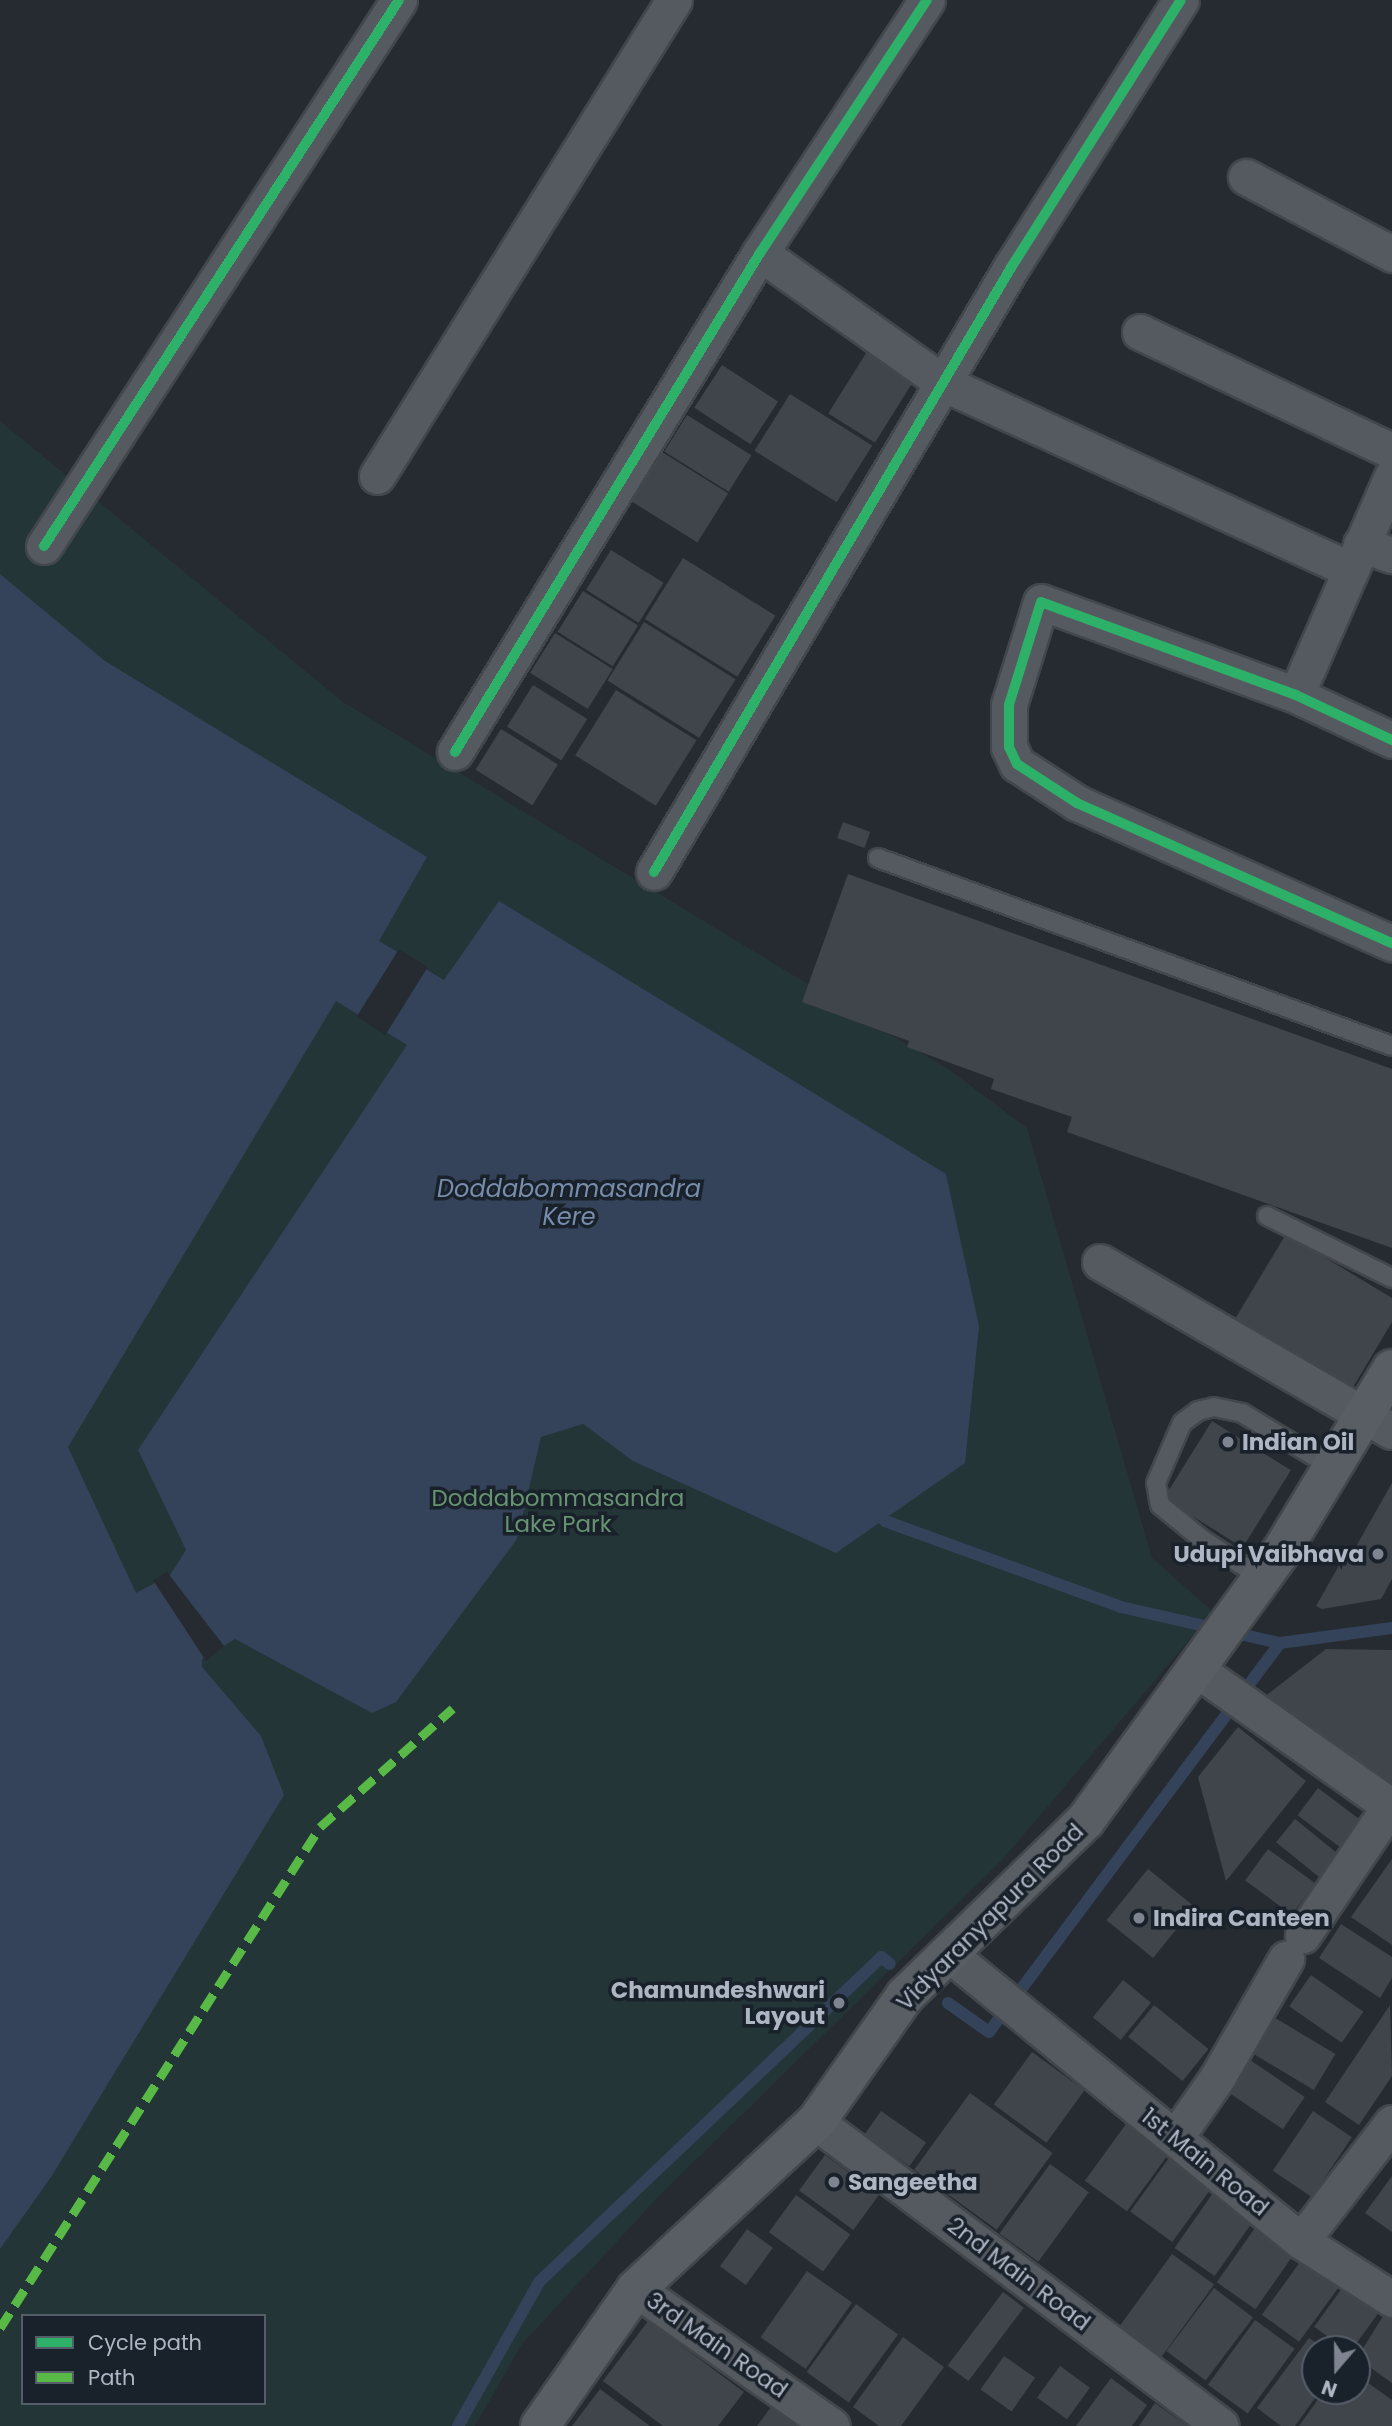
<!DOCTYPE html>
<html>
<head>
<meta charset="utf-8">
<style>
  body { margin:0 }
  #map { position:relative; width:1392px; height:2426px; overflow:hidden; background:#252b31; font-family:Poppins,sans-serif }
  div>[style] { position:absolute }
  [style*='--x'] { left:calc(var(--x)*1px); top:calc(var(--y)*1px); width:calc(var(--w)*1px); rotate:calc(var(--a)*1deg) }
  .green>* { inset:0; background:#233537 }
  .water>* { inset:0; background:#344359 }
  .pier>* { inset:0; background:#252b31; transform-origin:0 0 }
  .stream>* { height:12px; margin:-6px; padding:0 6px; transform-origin:6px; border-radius:6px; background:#344359 }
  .building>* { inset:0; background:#40454b; transform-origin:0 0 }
  .roads { filter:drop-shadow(2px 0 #42474c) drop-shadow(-2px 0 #42474c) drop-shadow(0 2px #42474c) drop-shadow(0 -2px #42474c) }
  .service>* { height:18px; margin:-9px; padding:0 9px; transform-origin:9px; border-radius:9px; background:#555960 }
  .minor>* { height:35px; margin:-17.5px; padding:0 17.5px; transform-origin:17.5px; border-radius:17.5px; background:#555960 }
  .secondary>* { height:38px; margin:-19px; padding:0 19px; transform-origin:19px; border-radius:19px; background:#595e65 }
  .quiet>* { height:9px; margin-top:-4.5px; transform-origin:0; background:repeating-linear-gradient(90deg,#58b947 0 18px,transparent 0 27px) }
  .cycleway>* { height:10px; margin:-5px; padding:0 5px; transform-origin:5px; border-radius:5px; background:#2db169 }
  .dots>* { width:19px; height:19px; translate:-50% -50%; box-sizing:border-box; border:4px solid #19212b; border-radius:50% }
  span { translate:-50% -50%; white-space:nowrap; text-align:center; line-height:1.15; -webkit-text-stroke:7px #19212b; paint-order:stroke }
  .poi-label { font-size:23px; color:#aeb6c4; font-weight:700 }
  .left { translate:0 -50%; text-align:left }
  .right { translate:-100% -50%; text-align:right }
  .park-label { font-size:23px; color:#679371 }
  .street-label { font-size:23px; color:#aeb6c4 }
  .water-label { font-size:24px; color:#778dab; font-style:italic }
  .legend { position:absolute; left:21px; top:2314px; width:245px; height:91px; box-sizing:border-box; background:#19212b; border:2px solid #555d68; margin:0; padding:9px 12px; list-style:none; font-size:21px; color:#aeb6c4 }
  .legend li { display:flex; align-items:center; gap:14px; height:35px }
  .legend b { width:35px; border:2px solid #555d68 }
  .north { position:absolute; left:1301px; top:2335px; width:70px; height:70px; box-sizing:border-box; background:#19212b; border:2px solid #555d68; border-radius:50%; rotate:200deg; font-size:19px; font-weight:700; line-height:28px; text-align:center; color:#aeb6c4 }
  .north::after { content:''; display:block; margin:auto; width:24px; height:32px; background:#7e8591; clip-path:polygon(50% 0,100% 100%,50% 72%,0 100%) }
</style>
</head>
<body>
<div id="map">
  <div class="green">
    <div style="clip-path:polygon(evenodd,0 421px,343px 702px,951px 1071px,1027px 1128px,1152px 1558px,1213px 1612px,1002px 1860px,661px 2194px,522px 2344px,475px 2426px,0 2426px,0 421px,23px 2316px,264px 2316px,264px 2403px,23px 2403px,23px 2316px)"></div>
  </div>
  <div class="water">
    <div style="clip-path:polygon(evenodd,0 574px,105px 661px,427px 857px,379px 941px,444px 980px,499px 901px,946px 1174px,979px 1326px,965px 1463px,836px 1553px,633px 1461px,583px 1424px,541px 1437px,517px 1539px,396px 1702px,372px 1713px,235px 1639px,202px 1659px,202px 1667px,261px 1736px,284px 1795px,51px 2177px,0 2249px,0 574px,336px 1001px,407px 1045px,138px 1450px,186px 1550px,170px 1575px,136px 1593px,68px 1447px,336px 1001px)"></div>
  </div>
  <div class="pier">
    <div style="left:399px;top:949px;width:34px;height:80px;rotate:32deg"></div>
    <div style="clip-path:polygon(167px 1572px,224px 1646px,206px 1661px,153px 1580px)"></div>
  </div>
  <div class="stream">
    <div style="--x:874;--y:1509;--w:16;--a:47"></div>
    <div style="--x:885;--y:1521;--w:251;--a:20"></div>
    <div style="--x:1121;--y:1607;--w:163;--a:12.8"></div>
    <div style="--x:948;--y:2003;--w:50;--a:35.3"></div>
    <div style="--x:989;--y:2032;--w:486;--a:-53.2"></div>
    <div style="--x:1280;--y:1643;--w:113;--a:-7.6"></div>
    <div style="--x:458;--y:2426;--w:165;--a:-60.6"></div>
    <div style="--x:539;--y:2282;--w:472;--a:-43.5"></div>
    <div style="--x:881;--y:1957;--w:11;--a:38"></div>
  </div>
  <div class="building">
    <div style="left:868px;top:350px;width:55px;height:75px;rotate:32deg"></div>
    <div style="left:722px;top:365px;width:67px;height:51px;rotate:33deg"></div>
    <div style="left:790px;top:394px;width:97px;height:67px;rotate:32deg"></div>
    <div style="left:687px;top:415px;width:76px;height:43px;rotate:32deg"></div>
    <div style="left:662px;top:452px;width:78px;height:58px;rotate:32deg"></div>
    <div style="left:611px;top:550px;width:62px;height:47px;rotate:32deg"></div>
    <div style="left:683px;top:558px;width:109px;height:72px;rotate:32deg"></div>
    <div style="left:583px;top:591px;width:65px;height:48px;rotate:32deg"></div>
    <div style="left:644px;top:622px;width:108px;height:69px;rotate:32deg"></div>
    <div style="left:555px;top:633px;width:68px;height:47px;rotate:32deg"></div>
    <div style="left:533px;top:685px;width:64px;height:49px;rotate:32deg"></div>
    <div style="left:616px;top:690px;width:95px;height:77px;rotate:32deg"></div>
    <div style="left:501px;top:729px;width:67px;height:48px;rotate:32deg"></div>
    <div style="left:843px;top:822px;width:29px;height:17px;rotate:20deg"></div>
    <div style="clip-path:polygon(848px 874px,1392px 1069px,1392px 1248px,1067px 1132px,1072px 1117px,991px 1089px,994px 1079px,907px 1047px,909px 1041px,802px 1002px)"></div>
    <div style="clip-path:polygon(1286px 1234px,1392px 1298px,1392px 1322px,1346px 1399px,1229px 1329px)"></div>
    <div style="left:1212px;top:1421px;width:93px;height:91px;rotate:32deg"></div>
    <div style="clip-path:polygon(1392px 1483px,1392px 1579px,1381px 1599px,1322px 1609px,1316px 1606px,1349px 1548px,1354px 1550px)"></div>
    <div style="clip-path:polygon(1326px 1649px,1392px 1650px,1392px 1788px,1263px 1698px)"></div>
    <div style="clip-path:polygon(1238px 1727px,1306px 1781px,1226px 1881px,1198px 1777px)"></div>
    <div style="left:1318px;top:1788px;width:55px;height:34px;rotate:37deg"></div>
    <div style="left:1295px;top:1819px;width:58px;height:30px;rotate:39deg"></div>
    <div style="left:1268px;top:1849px;width:58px;height:39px;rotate:36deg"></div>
    <div style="clip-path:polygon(1392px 1859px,1392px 1945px,1351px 1917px)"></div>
    <div style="left:1148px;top:1869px;width:60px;height:66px;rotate:39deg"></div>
    <div style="clip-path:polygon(1341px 1924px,1392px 1957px,1392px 1978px,1380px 1998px,1319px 1958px)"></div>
    <div style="left:1311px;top:1975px;width:64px;height:38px;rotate:35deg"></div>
    <div style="left:1123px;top:1980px;width:36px;height:48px;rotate:39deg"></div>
    <div style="left:1154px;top:2005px;width:70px;height:41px;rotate:39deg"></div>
    <div style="clip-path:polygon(1390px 2005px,1392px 2076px,1359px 2125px,1325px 2102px)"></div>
    <div style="left:1272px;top:2016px;width:74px;height:42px;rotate:31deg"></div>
    <div style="left:1032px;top:2052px;width:65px;height:65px;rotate:36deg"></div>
    <div style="left:1250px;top:2060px;width:66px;height:39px;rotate:34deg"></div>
    <div style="left:970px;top:2093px;width:102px;height:95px;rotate:36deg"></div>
    <div style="left:881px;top:2111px;width:55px;height:29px;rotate:35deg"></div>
    <div style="left:1313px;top:2111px;width:47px;height:72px;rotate:34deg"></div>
    <div style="left:1126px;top:2124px;width:52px;height:70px;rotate:36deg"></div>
    <div style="left:825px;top:2155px;width:67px;height:44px;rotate:36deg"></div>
    <div style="left:1169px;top:2158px;width:52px;height:66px;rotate:36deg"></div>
    <div style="left:1050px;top:2164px;width:48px;height:86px;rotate:36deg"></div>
    <div style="clip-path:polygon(1392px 2176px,1392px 2232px,1365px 2213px)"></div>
    <div style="left:1213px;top:2193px;width:49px;height:67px;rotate:35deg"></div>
    <div style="left:796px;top:2195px;width:67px;height:46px;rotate:36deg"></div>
    <div style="left:1257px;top:2225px;width:47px;height:70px;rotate:35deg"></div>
    <div style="left:747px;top:2229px;width:32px;height:46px;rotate:36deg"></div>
    <div style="left:1172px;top:2254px;width:52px;height:89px;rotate:36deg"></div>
    <div style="left:1303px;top:2258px;width:46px;height:70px;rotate:36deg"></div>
    <div style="left:807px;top:2271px;width:55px;height:81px;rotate:35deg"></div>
    <div style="left:1343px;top:2287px;width:44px;height:49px;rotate:36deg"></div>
    <div style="left:1214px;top:2288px;width:49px;height:79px;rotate:37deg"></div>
    <div style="left:1003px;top:2292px;width:26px;height:92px;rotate:37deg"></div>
    <div style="left:856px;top:2304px;width:52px;height:84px;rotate:36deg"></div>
    <div style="clip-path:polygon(1385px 2313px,1392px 2318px,1392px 2383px,1357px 2358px)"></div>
    <div style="left:1255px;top:2320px;width:49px;height:80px;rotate:36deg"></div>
    <div style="clip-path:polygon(648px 2321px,744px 2392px,718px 2426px,663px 2426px,603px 2381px)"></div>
    <div style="clip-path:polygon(903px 2337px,944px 2367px,901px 2426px,879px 2426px,853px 2407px)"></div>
    <div style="clip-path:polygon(1309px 2338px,1325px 2349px,1315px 2349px,1315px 2391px,1320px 2391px,1295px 2426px,1281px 2426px,1257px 2408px)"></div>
    <div style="left:1004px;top:2356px;width:38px;height:41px;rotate:35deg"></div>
    <div style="left:1060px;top:2366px;width:37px;height:39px;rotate:36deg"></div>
    <div style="clip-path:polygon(1357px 2375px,1392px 2400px,1392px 2426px,1299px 2426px,1324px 2391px,1357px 2391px)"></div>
    <div style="clip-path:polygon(1111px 2378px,1147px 2405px,1132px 2426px,1076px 2426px)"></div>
    <div style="clip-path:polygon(600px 2389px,650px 2426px,572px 2426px)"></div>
    <div style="clip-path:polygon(1155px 2403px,1187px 2426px,1139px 2426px)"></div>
    <div style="clip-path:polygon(771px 2407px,796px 2426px,757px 2426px)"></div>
  </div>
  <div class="roads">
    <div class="service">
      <div style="--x:878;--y:858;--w:547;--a:20.09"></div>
      <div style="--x:1267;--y:1216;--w:140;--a:26.4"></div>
      <div style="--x:1262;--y:1578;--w:70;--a:-147.2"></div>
      <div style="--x:1203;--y:1540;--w:55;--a:-140.9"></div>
      <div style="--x:1160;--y:1505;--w:22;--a:-100"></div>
      <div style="--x:1156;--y:1483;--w:65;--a:-66.6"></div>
      <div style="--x:1182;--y:1423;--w:20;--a:-37"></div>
      <div style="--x:1198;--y:1411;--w:16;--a:-14"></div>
      <div style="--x:1214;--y:1407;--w:29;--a:12"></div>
      <div style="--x:1242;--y:1413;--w:105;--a:31"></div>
    </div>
    <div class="minor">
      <div style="--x:1246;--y:177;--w:165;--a:27.8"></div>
      <div style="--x:760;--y:253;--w:227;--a:35.3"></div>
      <div style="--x:945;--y:384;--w:444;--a:24.6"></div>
      <div style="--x:1140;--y:332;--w:279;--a:25.3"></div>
      <div style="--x:377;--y:476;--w:561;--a:-58.04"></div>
      <div style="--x:1361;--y:544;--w:33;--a:20"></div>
      <div style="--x:44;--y:546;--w:651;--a:-56.97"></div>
      <div style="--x:1296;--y:695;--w:239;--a:-66.3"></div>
      <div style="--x:1392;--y:740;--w:106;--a:-154.9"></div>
      <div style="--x:1296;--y:695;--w:271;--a:-160"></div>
      <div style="--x:1041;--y:602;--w:108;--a:107.3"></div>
      <div style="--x:1009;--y:705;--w:42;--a:90"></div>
      <div style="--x:1009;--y:747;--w:19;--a:65"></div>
      <div style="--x:1017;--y:764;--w:72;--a:33"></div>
      <div style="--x:1077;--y:803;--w:345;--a:24"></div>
      <div style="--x:455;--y:752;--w:585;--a:-58.57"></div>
      <div style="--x:760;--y:253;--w:303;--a:-56.6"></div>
      <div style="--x:654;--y:872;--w:704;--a:-59.43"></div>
      <div style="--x:1012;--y:266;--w:315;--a:-57.6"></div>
      <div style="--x:1100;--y:1262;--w:337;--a:30.1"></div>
      <div style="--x:1196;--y:1669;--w:237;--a:35.2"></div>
      <div style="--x:1390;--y:1806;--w:156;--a:124"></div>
      <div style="--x:949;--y:1954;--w:454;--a:39.2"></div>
      <div style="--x:1301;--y:2241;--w:108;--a:32.5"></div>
      <div style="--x:816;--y:2122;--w:506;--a:36.89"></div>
      <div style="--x:1175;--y:2138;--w:73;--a:-55"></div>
      <div style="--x:1217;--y:2078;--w:138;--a:-59.9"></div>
      <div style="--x:1301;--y:2241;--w:149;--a:-52.4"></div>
      <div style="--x:636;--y:2289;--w:239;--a:35"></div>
    </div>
    <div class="secondary">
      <div style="--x:540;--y:2426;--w:167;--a:-55"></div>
      <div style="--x:636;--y:2289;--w:246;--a:-42.9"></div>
      <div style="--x:816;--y:2122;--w:154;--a:-54.8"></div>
      <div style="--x:905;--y:1996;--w:252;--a:-44.2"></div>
      <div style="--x:1086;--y:1820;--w:331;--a:-54"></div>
      <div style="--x:1281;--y:1552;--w:214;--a:-58.8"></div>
    </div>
  </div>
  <div class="quiet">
    <div style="--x:0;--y:2328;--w:594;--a:-57.43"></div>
    <div style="--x:320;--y:1827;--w:178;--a:-41.8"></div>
  </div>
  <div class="cycleway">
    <div style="--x:44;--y:546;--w:651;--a:-56.97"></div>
    <div style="--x:1392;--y:740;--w:106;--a:-154.9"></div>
    <div style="--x:1296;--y:695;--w:271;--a:-160"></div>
    <div style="--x:1041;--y:602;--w:108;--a:107.3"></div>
    <div style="--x:1009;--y:705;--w:42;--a:90"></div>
    <div style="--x:1009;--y:747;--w:19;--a:65"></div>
    <div style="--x:1017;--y:764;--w:72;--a:33"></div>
    <div style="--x:1077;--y:803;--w:345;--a:24"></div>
    <div style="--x:455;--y:752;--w:585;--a:-58.57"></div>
    <div style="--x:760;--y:253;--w:303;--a:-56.6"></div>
    <div style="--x:654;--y:872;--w:704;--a:-59.43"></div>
    <div style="--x:1012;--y:266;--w:315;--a:-57.6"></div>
  </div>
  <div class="dots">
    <div style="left:1228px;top:1442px;background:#7e8591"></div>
    <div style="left:1378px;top:1554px;background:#7e8591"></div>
    <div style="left:1139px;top:1918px;background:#7e8591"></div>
    <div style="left:839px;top:2003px;background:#7e8591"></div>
    <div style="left:834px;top:2182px;background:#7e8591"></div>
  </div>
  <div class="poi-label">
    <span class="left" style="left:1242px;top:1442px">Indian Oil</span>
    <span class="right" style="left:1364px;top:1554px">Udupi Vaibhava</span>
    <span class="left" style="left:1153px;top:1918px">Indira Canteen</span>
    <span class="right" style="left:825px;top:2003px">Chamundeshwari<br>Layout</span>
    <span class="left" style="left:848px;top:2182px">Sangeetha</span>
  </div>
  <div class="park-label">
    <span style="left:558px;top:1511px">Doddabommasandra<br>Lake Park</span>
  </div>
  <div class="street-label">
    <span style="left:990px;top:1917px;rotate:-45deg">Vidyaranyapura Road</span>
    <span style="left:1205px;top:2162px;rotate:39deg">1st Main Road</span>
    <span style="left:1019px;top:2274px;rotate:37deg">2nd Main Road</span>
    <span style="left:717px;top:2345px;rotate:35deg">3rd Main Road</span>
  </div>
  <div class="water-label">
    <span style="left:569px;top:1203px">Doddabommasandra<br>Kere</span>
  </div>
  <ul class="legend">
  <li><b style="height:9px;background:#2db169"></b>Cycle path</li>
  <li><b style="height:9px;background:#58b947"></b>Path</li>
  </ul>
  <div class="north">N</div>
</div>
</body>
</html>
